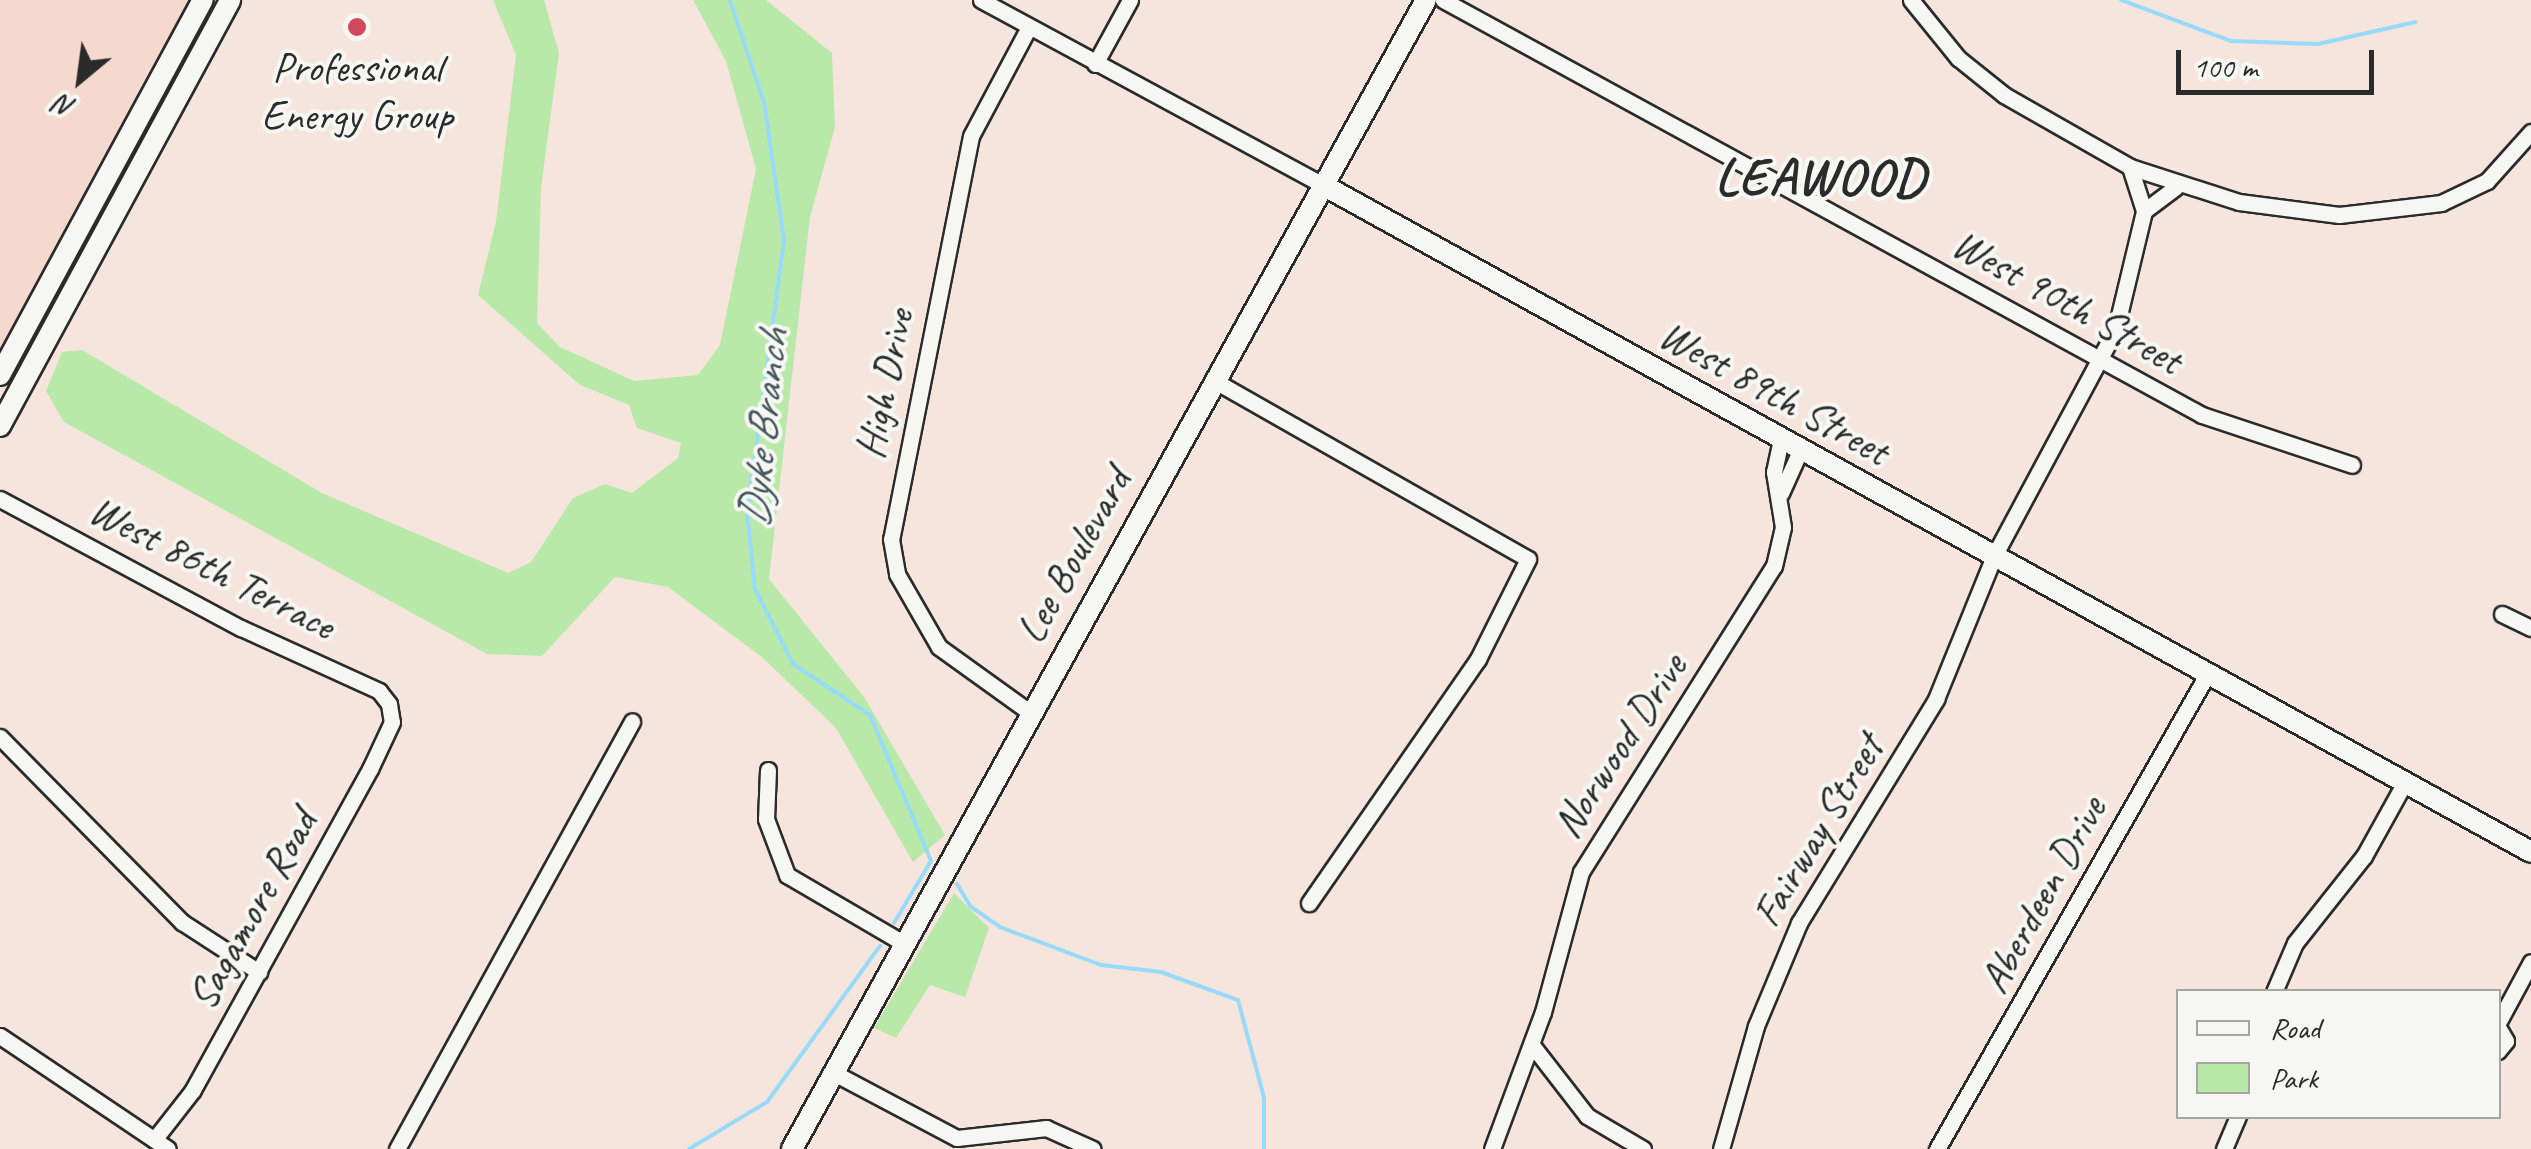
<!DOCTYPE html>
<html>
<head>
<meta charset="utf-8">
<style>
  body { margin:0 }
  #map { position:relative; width:2531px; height:1149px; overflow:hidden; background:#f6e5dd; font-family:Caveat,sans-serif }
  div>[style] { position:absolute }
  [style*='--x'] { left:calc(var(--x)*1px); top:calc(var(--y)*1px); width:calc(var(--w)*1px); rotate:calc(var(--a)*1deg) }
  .built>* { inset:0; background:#f6d9ce }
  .green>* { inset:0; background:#b8e9a9 }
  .stream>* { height:4px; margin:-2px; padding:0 2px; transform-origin:2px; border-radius:2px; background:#98dafa }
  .roads { filter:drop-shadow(2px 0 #2b2b2b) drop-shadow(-2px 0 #2b2b2b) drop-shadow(0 2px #2b2b2b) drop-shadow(0 -2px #2b2b2b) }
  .street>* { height:15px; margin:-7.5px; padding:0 7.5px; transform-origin:7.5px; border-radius:7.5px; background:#f6f6f2 }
  .secondary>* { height:20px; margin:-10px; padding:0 10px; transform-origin:10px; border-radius:10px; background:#f6f6f2 }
  .dots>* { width:28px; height:28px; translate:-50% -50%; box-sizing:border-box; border:5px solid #f6f6f2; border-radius:50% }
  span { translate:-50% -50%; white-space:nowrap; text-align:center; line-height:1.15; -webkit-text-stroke:8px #f6f6f2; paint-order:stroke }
  .poi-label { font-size:42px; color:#2b2b2b }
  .street-label { font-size:42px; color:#2b2b2b }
  .water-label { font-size:45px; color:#46575f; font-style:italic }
  .district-label { font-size:52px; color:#2b2b2b; font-weight:700; letter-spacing:2.5px }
  .legend { position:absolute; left:2176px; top:989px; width:325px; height:130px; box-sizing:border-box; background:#f6f6f2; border:2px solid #a5a5a2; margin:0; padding:12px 18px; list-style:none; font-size:30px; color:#2b2b2b }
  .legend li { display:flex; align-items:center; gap:20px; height:50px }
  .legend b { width:50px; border:2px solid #a5a5a2 }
  .north { position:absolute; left:30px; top:30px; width:100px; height:100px; -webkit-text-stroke:8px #f6f6f2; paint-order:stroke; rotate:209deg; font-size:28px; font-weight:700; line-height:40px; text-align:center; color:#2b2b2b }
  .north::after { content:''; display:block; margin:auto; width:35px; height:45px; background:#2b2b2b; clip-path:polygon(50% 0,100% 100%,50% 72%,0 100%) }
  .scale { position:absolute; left:2176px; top:50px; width:198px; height:45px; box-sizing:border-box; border:5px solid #2b2b2b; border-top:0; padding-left:12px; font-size:30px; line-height:35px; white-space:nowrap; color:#2b2b2b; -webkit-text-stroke:8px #f6f6f2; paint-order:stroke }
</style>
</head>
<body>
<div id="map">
  <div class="built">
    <div style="clip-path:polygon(0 0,195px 0,0 366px)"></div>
  </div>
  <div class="green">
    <div style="clip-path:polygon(493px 0,544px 0,559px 53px,541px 188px,537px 323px,560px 347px,634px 381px,698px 375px,720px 345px,756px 169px,726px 61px,693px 0,766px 0,832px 53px,835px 127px,810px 217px,769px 579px,864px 697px,945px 835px,913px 862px,836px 728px,763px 658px,668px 587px,615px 577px,542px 656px,487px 654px,64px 422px,46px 391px,62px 352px,82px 350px,322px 493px,508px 573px,531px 562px,573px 498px,605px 484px,632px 493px,678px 458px,681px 443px,637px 428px,629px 405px,580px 385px,478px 295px,496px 222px,516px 55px)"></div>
    <div style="clip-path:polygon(954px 893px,989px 928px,965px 997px,930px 985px,896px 1038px,874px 1028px)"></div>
  </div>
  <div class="stream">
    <div style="--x:730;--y:0;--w:108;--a:71.6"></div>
    <div style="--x:764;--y:102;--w:140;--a:81.8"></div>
    <div style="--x:784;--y:241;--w:275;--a:97.7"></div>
    <div style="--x:747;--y:513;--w:76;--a:84"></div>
    <div style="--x:755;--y:589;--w:84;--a:63.1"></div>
    <div style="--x:793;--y:664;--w:92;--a:33.5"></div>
    <div style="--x:870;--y:715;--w:158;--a:67.3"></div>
    <div style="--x:931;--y:861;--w:72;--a:120.8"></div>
    <div style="--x:2121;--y:0;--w:117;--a:20.4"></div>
    <div style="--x:2231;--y:41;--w:87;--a:2"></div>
    <div style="--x:2318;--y:44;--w:100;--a:-12.7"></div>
    <div style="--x:957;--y:884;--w:26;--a:59"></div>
    <div style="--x:970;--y:906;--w:37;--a:35"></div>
    <div style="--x:1000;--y:927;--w:108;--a:20.6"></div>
    <div style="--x:1101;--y:965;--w:60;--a:6.7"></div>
    <div style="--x:1161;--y:972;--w:82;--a:20"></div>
    <div style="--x:1238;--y:1000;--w:101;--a:75.1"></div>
    <div style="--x:1264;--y:1098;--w:51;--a:90"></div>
    <div style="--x:689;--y:1149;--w:91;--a:-31.1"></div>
    <div style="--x:767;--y:1102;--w:193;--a:-54.1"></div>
  </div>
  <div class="roads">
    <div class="street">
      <div style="--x:981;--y:0;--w:387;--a:28.4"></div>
      <div style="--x:1443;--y:0;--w:865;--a:28.67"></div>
      <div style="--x:2202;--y:415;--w:158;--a:18.4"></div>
      <div style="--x:1911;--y:0;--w:75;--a:51"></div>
      <div style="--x:1958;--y:58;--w:59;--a:38.8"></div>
      <div style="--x:2004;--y:95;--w:145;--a:29.7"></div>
      <div style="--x:2130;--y:167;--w:114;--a:17.8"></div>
      <div style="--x:2239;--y:202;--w:101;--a:7.4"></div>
      <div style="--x:2339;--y:215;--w:103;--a:-6.7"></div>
      <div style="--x:2441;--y:203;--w:51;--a:-25.6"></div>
      <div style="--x:2487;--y:181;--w:66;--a:-48.1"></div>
      <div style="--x:1029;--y:27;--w:123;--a:118"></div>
      <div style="--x:971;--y:136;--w:411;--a:101.2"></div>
      <div style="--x:891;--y:539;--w:36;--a:80"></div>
      <div style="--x:897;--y:574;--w:84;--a:60.1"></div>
      <div style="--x:939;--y:647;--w:113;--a:35.7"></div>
      <div style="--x:1095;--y:64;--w:73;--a:-61.3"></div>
      <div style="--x:2130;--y:167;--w:46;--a:72.3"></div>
      <div style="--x:1213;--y:380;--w:362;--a:29.6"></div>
      <div style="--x:1528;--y:559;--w:112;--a:116.6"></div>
      <div style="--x:1478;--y:659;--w:297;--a:124.7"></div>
      <div style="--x:1781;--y:493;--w:46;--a:-65.7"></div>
      <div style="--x:0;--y:499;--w:273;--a:28.2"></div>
      <div style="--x:241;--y:628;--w:152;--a:24.5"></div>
      <div style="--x:379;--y:691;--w:16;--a:52"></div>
      <div style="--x:389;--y:704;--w:18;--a:81"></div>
      <div style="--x:392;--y:722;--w:52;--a:115.1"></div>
      <div style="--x:370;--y:769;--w:367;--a:118.9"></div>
      <div style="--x:193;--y:1090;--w:63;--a:128"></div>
      <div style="--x:2502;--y:614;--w:32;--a:26"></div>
      <div style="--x:0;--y:737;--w:260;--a:45.5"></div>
      <div style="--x:182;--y:922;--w:92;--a:33"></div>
      <div style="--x:768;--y:770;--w:49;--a:92.3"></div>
      <div style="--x:766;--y:819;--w:60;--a:69.4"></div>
      <div style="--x:787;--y:875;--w:137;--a:30.3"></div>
      <div style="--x:2274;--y:992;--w:53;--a:-66.8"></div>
      <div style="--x:2295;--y:943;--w:111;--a:-51.6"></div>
      <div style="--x:2364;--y:856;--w:85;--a:-61"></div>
      <div style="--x:2498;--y:1023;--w:69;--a:-61.6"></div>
      <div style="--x:2498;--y:1027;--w:16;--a:60"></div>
      <div style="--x:2506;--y:1041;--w:13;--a:129"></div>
      <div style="--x:0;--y:1036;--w:202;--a:33.9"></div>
      <div style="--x:1532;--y:1045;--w:90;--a:52.2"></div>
      <div style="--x:1587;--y:1116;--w:65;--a:30.5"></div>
      <div style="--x:834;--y:1073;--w:139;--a:27.9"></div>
      <div style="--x:957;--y:1138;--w:90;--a:-6.4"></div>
      <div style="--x:1046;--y:1128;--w:51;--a:24.1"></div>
      <div style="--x:397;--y:1149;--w:488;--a:-61.2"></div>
      <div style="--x:1492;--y:1149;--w:146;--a:-69.6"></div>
      <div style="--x:1543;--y:1012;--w:145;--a:-74.8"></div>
      <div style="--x:1581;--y:872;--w:362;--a:-57.8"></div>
      <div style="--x:1774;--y:566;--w:40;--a:-77"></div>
      <div style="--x:1783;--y:527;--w:56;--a:-99.3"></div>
      <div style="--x:1774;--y:472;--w:33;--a:-78"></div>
      <div style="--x:1721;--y:1149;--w:128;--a:-74.1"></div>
      <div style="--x:1756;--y:1026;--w:112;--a:-67.3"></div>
      <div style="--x:1799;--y:923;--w:263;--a:-58.5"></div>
      <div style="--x:1936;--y:699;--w:154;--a:-67.9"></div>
      <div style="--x:1994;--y:556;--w:259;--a:-61.8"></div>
      <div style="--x:2116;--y:328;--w:120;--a:-76.5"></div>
      <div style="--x:2144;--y:211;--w:40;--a:-37"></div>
      <div style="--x:1937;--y:1149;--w:548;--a:-60.35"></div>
      <div style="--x:2224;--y:1149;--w:36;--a:-67"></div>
    </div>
    <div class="secondary">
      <div style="--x:1321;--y:184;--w:1382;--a:28.9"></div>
      <div style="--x:0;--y:375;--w:426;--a:-61.6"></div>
      <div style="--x:0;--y:426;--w:484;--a:-61.6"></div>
      <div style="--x:792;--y:1149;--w:1312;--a:-61.11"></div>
    </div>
  </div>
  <div class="dots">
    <div style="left:357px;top:27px;background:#d1495b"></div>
  </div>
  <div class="poi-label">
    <span style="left:357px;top:92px">Professional<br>Energy Group</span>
  </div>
  <div class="street-label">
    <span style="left:2067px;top:302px;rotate:29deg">West 90th Street</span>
    <span style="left:885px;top:384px;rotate:-78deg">High Drive</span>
    <span style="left:1774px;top:393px;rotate:29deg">West 89th Street</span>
    <span style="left:1074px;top:556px;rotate:-61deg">Lee Boulevard</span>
    <span style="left:212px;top:568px;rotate:27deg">West 86th Terrace</span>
    <span style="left:1620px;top:746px;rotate:-57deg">Norwood Drive</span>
    <span style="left:1818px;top:831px;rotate:-59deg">Fairway Street</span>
    <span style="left:2043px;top:895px;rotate:-61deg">Aberdeen Drive</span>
    <span style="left:253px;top:910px;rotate:-61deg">Sagamore Road</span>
  </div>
  <div class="water-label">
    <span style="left:763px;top:428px;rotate:-84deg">Dyke Branch</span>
  </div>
  <div class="district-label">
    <span style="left:1821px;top:178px">LEAWOOD</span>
  </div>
  <ul class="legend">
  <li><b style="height:12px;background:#f6f6f2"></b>Road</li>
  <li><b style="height:28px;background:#b8e9a9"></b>Park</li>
  </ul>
  <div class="north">N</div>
  <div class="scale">100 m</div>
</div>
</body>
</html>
